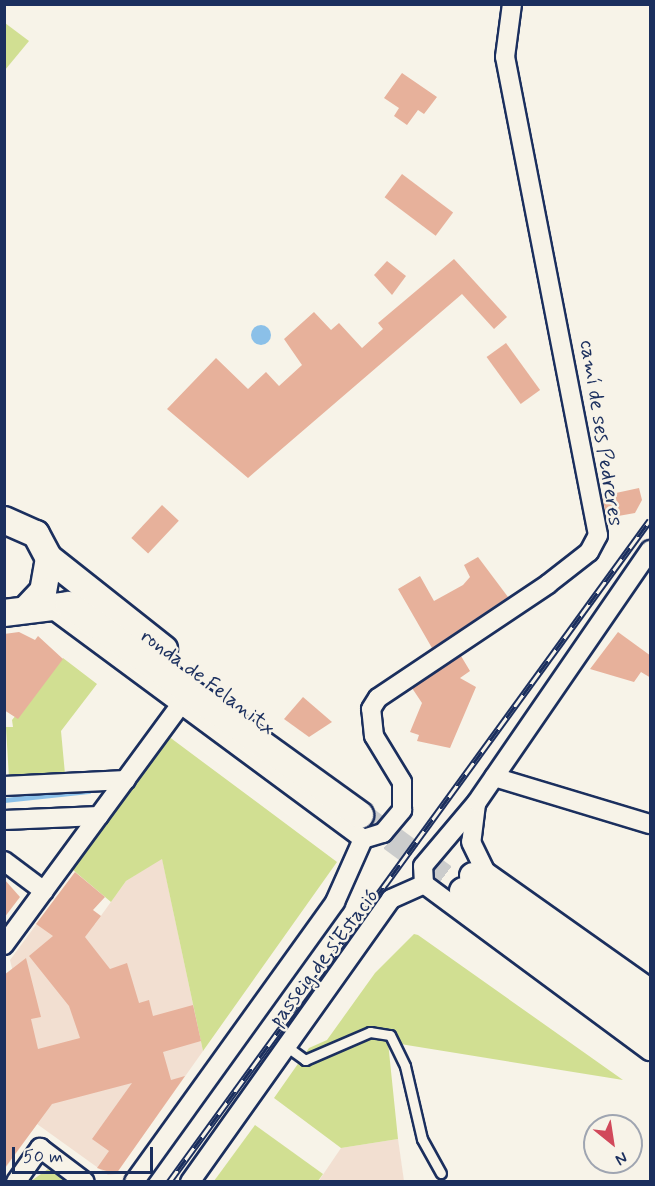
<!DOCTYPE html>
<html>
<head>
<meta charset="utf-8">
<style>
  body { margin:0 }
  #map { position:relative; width:655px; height:1186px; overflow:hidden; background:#f7f3e8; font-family:Mynerve,sans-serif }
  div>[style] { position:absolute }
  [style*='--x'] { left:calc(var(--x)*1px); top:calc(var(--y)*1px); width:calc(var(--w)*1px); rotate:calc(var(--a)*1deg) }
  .built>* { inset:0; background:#f2dfd1 }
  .green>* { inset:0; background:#d1df92 }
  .water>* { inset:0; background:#8bc0e8 }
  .round { border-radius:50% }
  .stream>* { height:5px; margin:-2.5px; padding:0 2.5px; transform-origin:2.5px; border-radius:2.5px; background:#8bc0e8 }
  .building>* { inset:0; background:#e7b19b; transform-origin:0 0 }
  .secondary-tunnel>* { height:26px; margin-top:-13px; transform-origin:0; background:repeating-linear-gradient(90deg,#cbcccc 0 26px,transparent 0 39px) }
  .roads { filter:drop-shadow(2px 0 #1b2f5e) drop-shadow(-2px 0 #1b2f5e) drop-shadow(0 2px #1b2f5e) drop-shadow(0 -2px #1b2f5e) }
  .service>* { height:9px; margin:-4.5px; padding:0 4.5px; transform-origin:4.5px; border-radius:4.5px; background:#f7f3e8 }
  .minor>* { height:18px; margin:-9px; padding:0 9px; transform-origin:9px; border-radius:9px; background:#f7f3e8 }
  .secondary>* { height:26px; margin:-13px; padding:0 13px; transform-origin:13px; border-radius:13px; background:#f7f3e8 }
  .rail>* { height:7px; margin-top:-3.5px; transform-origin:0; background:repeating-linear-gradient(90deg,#f7f3e8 0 14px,#1b2f5e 0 28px); box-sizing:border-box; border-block:2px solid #1b2f5e }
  span { translate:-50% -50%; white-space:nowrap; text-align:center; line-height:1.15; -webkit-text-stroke:5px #f7f3e8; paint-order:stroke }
  .street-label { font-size:21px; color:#1b2f5e }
  .frame { position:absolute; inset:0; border:6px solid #1b2f5e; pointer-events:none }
  .north { position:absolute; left:583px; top:1114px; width:60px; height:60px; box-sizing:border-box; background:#f7f3e8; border:2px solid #9fa5b1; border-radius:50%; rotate:150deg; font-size:16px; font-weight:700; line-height:24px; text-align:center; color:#1b2f5e }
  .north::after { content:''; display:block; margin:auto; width:21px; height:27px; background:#d1495b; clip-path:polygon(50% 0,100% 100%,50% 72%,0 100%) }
  .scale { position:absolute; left:12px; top:1147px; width:141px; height:27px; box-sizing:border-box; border:3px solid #1b2f5e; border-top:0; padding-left:8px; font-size:18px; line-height:21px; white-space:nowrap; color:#1b2f5e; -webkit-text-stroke:4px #f7f3e8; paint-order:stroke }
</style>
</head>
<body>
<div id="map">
  <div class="built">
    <div style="clip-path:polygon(162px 858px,203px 1051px,116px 1174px,108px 1175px,37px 1124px,5px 1169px,5px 1039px,21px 1006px,10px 960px,58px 895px,95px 924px,126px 881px)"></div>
    <div style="clip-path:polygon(398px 1139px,404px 1181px,318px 1182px,341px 1148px)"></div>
  </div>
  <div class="green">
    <div style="clip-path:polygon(5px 23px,29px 41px,5px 70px)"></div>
    <div style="clip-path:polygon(63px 658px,97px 684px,61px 731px,65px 774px,9px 779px,6px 727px,13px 727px,12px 720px)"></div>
    <div style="clip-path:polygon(168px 736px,337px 862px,203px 1051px,162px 859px,126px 881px,111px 902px,73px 870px)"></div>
    <div style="clip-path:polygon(414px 934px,418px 935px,623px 1080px,388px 1042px,398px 1139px,341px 1148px,274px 1098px,309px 1048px,327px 1040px,375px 973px)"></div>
    <div style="clip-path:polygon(255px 1125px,323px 1174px,318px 1181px,214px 1181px)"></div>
    <div style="clip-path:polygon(48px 1169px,66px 1181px,31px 1181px)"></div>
  </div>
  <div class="water">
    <div class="round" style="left:251px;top:325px;width:20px;height:20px"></div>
  </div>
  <div class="stream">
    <div style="--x:4;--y:800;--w:85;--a:-6"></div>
  </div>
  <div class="building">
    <div style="clip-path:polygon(402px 73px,437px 97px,424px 114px,418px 110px,407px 125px,394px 116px,399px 108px,384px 98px)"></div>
    <div style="left:402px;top:174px;width:64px;height:29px;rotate:37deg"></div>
    <div style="clip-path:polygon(454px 259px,507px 317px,494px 329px,462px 294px,248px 478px,167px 409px,216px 358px,248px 389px,266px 372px,279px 386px,302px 365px,284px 339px,314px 312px,331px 330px,339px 323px,362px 348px,383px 329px,378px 323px)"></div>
    <div style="clip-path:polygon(387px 261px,406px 276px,392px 295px,374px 275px)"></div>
    <div style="left:506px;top:343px;width:58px;height:24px;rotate:54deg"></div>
    <div style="clip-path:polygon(639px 488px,642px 500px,635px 513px,607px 518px,602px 496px)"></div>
    <div style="left:162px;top:505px;width:23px;height:45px;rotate:43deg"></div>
    <div style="clip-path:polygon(478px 557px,508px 597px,432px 648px,398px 589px,420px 576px,434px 601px,463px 585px,470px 577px,464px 565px)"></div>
    <div style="clip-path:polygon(19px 632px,35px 640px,38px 636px,63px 659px,18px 719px,4px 710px,4px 634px)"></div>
    <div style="clip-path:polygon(618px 632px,651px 656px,651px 678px,641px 672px,634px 682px,590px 669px)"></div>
    <div style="clip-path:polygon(461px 656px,470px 671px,460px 678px,476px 687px,450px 748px,417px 741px,419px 735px,410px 732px,422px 703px,412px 688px)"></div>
    <div style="clip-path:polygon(303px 697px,332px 722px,309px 737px,284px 719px)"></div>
    <div style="clip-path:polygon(75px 872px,105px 897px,93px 910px,101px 916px,85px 937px,110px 969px,127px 963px,139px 1003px,149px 1000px,153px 1016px,193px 1005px,201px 1041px,163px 1052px,171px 1080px,185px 1076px,116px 1174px,97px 1168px,109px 1151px,92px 1139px,132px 1083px,52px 1104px,4px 1169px,4px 975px,26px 958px,41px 1017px,31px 1019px,38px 1049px,80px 1038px,69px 1006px,29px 956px,53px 936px,36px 924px)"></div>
    <div style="clip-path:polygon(4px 879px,20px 897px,4px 918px)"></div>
  </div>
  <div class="secondary-tunnel">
    <div style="--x:360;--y:815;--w:128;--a:36.4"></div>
  </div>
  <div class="roads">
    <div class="service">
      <div style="--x:286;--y:1046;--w:24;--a:36"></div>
      <div style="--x:305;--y:1060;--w:71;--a:-23.3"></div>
      <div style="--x:370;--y:1032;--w:20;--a:9"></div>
      <div style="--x:390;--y:1035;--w:34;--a:64"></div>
      <div style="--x:405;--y:1066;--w:75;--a:76.9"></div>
      <div style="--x:422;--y:1139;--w:39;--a:61"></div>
    </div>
    <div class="minor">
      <div style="--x:47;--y:605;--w:393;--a:36.5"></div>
      <div style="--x:494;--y:777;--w:163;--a:16.8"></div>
      <div style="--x:4;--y:786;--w:122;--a:-2.8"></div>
      <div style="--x:476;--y:804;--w:38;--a:97"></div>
      <div style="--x:471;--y:842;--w:32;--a:64"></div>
      <div style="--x:485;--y:871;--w:202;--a:35.3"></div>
      <div style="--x:4;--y:820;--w:95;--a:-2.4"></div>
      <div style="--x:363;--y:839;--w:21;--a:-17"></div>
      <div style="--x:383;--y:833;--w:30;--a:-50"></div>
      <div style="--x:402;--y:810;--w:28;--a:-90"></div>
      <div style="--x:402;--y:782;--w:54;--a:-121.3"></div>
      <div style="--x:374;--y:736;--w:27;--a:-96"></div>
      <div style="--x:371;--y:709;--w:13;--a:-58"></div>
      <div style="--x:378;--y:698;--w:205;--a:-33.8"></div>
      <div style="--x:548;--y:584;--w:52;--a:-38"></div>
      <div style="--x:589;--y:552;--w:19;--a:-62"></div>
      <div style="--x:598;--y:535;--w:487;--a:-101"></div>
      <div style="--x:505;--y:57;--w:53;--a:-82.5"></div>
      <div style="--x:4;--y:861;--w:50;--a:36.9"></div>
      <div style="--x:424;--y:884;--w:18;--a:-93"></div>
      <div style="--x:423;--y:866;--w:84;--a:-49.8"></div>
      <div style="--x:477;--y:802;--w:306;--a:-55.5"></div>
      <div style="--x:4;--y:945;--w:300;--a:-53.7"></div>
      <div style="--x:16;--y:1182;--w:42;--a:-54.8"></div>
      <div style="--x:40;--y:1148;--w:56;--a:37.1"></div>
      <div style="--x:134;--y:1182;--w:345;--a:-54.3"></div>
      <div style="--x:335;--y:902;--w:69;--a:-66"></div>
      <div style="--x:190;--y:1182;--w:347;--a:-54.6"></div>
      <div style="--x:391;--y:899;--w:36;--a:-24"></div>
      <div style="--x:424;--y:884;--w:281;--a:36.5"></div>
    </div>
    <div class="secondary">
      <div style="--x:4;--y:520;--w:35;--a:24"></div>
      <div style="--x:36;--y:534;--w:27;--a:62"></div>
      <div style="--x:49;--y:558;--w:34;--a:100"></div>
      <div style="--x:43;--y:591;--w:22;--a:133"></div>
      <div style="--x:49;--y:558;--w:147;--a:38.4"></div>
      <div style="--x:4;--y:613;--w:65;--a:-7"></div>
      <div style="--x:69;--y:605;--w:359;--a:35.8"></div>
      <div style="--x:473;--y:876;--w:220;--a:36.5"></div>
      <div style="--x:463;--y:891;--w:234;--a:36.8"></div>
    </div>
  </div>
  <div class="rail">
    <div style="--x:169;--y:1182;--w:818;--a:-54"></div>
  </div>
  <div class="street-label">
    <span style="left:601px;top:433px;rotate:81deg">camí de ses Pedreres</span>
    <span style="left:208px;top:682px;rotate:37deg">ronda de Felanitx</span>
    <span style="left:324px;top:958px;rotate:-53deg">passeig de s'Estació</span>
  </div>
  <div class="frame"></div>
  <div class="north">N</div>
  <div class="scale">50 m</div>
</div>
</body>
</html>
